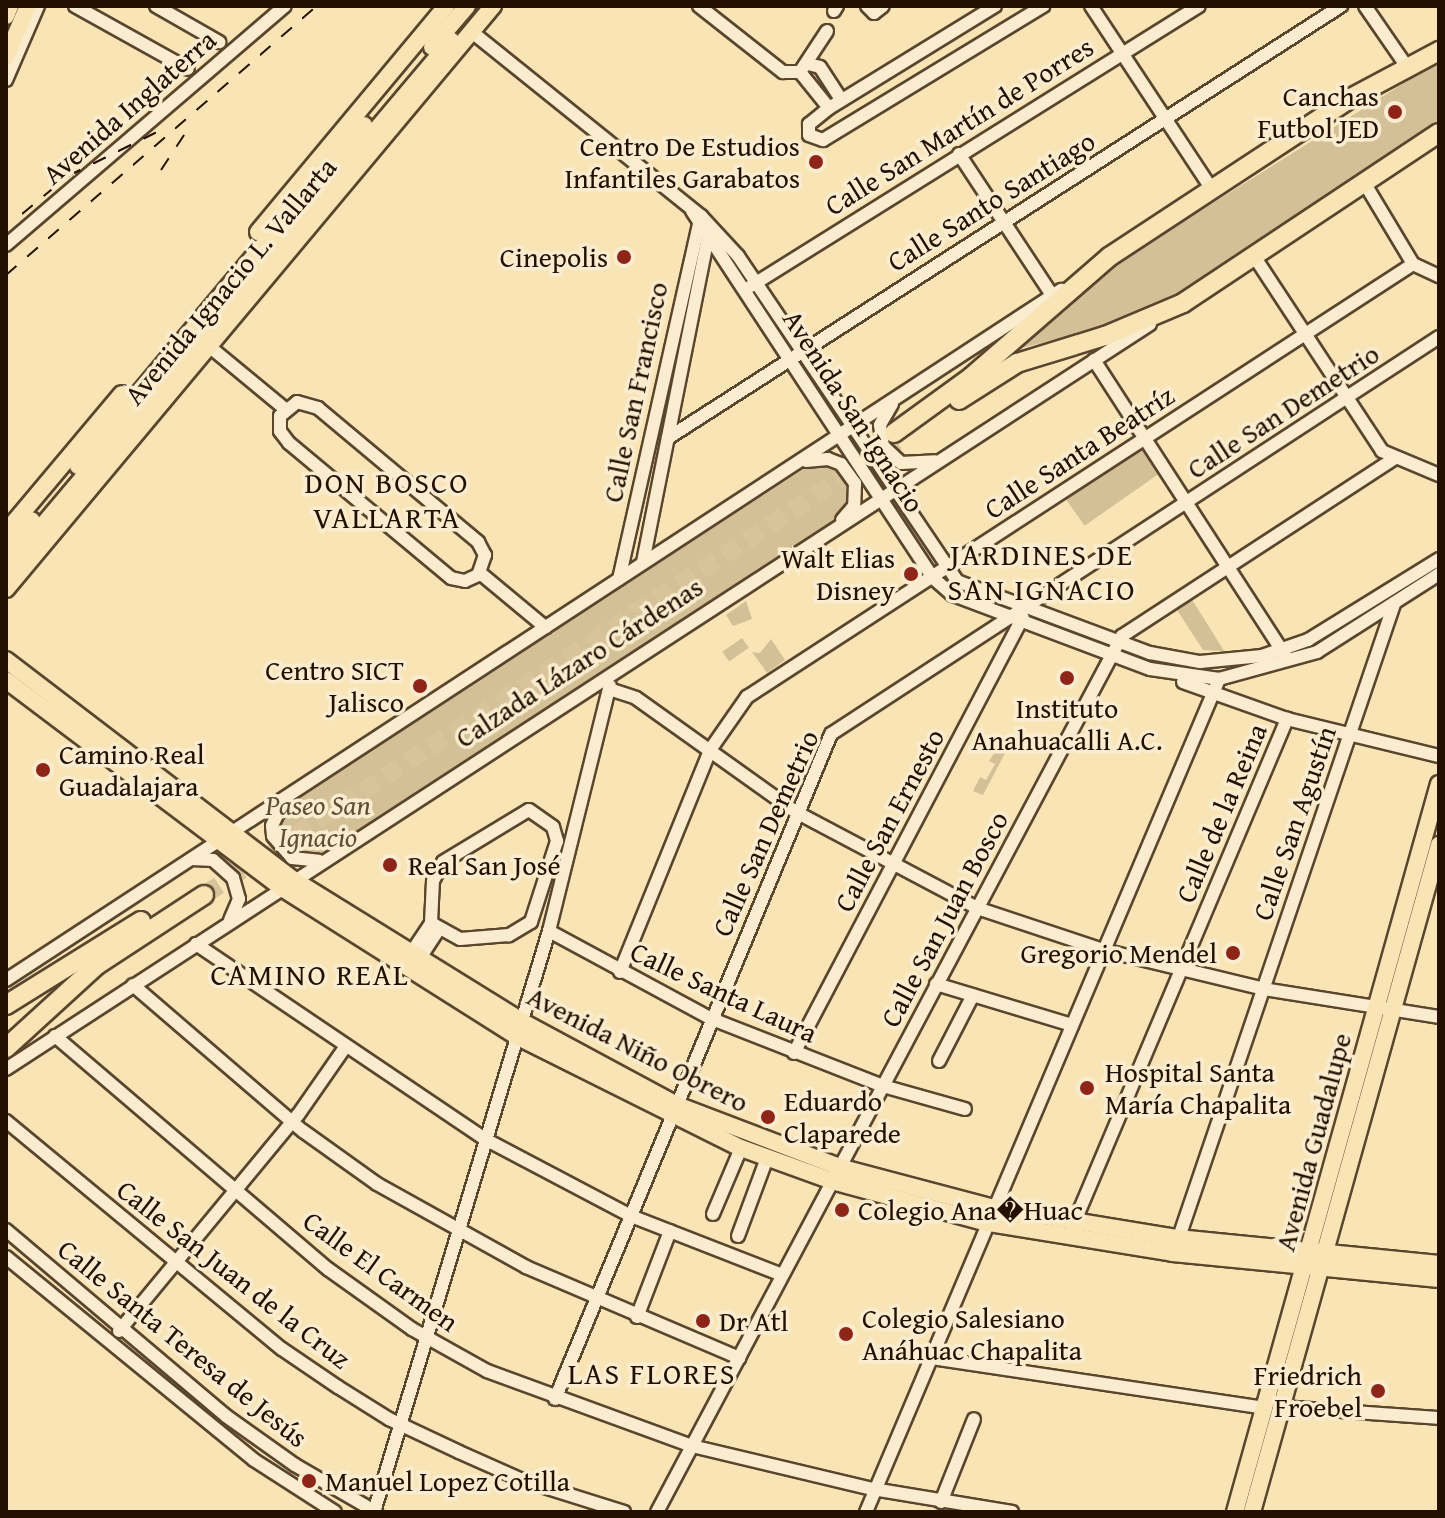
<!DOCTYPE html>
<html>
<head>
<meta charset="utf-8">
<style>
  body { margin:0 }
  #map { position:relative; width:1445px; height:1518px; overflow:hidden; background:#f8e4b5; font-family:"Gentium Book Plus",serif }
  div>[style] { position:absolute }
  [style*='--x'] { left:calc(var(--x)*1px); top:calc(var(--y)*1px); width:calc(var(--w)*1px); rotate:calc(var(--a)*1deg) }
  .green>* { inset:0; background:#d4c096; transform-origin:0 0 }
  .highway-tunnel>* { height:18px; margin-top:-9px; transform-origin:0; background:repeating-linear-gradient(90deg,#d8c49a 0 18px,transparent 0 27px) }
  .roads { filter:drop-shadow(2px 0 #5a452d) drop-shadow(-2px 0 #5a452d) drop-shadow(0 2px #5a452d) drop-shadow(0 -2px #5a452d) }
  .minor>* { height:12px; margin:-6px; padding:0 6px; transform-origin:6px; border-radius:6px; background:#faedcf }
  .major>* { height:16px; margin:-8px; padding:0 8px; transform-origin:8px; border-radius:8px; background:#f8e4b5 }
  .highway>* { height:18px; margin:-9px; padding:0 9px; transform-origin:9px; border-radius:9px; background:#f8e4b5 }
  .rail>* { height:2px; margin-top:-1px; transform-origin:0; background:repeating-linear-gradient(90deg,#251000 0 14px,transparent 0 28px) }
  .dots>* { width:22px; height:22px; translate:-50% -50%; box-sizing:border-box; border:4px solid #faedcf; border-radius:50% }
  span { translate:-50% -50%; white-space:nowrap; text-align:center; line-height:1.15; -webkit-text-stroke:7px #faedcf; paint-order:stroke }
  .poi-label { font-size:28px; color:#251000 }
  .right { translate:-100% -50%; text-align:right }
  .left { translate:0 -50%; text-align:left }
  .street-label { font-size:28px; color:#251000 }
  .park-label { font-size:28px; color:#624e34; font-style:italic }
  .neighbourhood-label { font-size:30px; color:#251000; letter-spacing:2px }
  .frame { position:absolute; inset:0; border:8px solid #251000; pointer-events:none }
</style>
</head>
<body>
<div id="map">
  <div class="green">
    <div style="clip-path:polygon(1439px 61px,1439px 125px,1179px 297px,1140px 316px,1089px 331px,1022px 348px,1018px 342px,1108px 269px)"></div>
    <div style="left:1141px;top:446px;width:33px;height:92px;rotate:55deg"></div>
    <div style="clip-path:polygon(831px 462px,849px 479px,854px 500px,840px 517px,317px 859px,305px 860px,276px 836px,283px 806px,810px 465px)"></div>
    <div style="clip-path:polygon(1192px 600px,1203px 617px,1224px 651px,1203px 650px,1177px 610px)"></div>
    <div style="clip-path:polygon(746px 601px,752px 619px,733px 626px,726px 615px)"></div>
    <div style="left:742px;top:638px;width:12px;height:24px;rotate:55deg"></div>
    <div style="clip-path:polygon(771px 639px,785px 660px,767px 673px,752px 652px,760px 653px)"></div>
    <div style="clip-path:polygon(1005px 737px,1012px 740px,983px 795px,973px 791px,980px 777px,986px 780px,995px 764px,989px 761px)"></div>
  </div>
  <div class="highway-tunnel">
    <div style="--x:204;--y:895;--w:833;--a:-33.19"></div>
  </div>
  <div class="roads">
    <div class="minor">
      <div style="--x:75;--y:6;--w:129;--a:29.1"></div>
      <div style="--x:156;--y:6;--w:73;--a:29.7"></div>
      <div style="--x:699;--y:6;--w:107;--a:38.2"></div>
      <div style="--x:783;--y:72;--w:17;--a:0"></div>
      <div style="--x:800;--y:72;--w:49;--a:-56.6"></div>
      <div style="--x:867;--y:6;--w:10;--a:45"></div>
      <div style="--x:874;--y:13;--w:11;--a:-38"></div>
      <div style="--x:995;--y:6;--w:195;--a:148.4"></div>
      <div style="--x:829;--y:108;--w:26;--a:141"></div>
      <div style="--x:809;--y:124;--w:11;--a:90"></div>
      <div style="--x:809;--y:135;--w:15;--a:20"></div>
      <div style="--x:823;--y:140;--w:258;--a:-31.3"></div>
      <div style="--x:1091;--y:6;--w:218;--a:56.6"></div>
      <div style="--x:1365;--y:6;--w:70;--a:55.4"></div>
      <div style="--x:834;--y:11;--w:6;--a:-59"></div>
      <div style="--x:472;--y:32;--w:294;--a:38.8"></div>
      <div style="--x:701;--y:216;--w:54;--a:47.2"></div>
      <div style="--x:738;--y:256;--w:392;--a:56"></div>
      <div style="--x:957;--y:581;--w:206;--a:20.5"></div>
      <div style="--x:1150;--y:653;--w:51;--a:10.2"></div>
      <div style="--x:1200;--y:662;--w:62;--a:-5.5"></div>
      <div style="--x:1262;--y:656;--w:49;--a:-19.2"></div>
      <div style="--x:1308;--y:640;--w:154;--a:-31.7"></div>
      <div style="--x:808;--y:64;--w:12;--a:14"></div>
      <div style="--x:820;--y:67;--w:38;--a:57"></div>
      <div style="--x:800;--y:72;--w:46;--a:51.1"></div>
      <div style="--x:6;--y:80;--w:81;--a:-66.6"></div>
      <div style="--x:959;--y:154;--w:169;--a:56.6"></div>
      <div style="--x:1365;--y:184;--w:93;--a:59"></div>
      <div style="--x:1413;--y:264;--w:29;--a:25"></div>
      <div style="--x:692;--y:211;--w:438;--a:56.7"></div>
      <div style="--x:932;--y:577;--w:28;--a:41"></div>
      <div style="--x:953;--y:595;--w:210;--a:20.6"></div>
      <div style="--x:1150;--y:669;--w:70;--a:8.2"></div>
      <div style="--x:1219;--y:679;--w:102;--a:-15.4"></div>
      <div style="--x:1317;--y:652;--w:145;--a:-32.6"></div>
      <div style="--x:6;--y:245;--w:367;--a:-40.6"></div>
      <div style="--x:1254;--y:256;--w:233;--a:56.7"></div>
      <div style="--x:1382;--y:451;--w:62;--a:22.8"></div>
      <div style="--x:751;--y:286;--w:528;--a:-32.01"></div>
      <div style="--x:204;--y:342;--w:105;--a:39.6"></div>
      <div style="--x:1094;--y:360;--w:354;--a:57.1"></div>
      <div style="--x:297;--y:402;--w:22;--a:16"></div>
      <div style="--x:318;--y:408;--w:209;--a:39.9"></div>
      <div style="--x:478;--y:542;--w:15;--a:62"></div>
      <div style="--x:485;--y:555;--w:21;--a:109"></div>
      <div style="--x:478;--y:575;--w:14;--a:155"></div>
      <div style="--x:465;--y:581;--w:14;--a:-168"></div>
      <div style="--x:451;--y:578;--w:211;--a:-140.2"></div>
      <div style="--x:289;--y:443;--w:15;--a:-127"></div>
      <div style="--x:280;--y:431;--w:15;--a:-90"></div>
      <div style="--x:280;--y:416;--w:22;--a:-39"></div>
      <div style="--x:892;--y:404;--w:24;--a:120"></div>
      <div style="--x:880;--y:425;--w:21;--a:82"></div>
      <div style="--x:883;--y:446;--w:25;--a:43"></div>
      <div style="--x:901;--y:463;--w:34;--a:-3"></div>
      <div style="--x:668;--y:438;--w:800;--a:-32.7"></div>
      <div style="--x:806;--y:461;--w:22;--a:-5"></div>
      <div style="--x:828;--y:459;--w:14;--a:21"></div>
      <div style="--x:841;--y:464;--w:24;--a:54"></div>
      <div style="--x:855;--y:483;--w:23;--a:92"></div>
      <div style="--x:854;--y:506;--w:18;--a:131"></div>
      <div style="--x:643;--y:562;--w:338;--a:-78.7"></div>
      <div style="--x:480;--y:573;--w:85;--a:39.7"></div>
      <div style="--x:619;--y:579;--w:369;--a:-77.3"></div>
      <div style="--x:1183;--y:682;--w:110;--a:19.6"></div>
      <div style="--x:1287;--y:719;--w:156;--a:13.7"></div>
      <div style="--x:609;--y:689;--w:28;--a:18"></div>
      <div style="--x:636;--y:698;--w:196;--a:35.5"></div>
      <div style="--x:796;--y:812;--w:205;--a:27.9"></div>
      <div style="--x:977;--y:908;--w:133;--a:18.4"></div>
      <div style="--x:1103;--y:950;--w:166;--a:13.6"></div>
      <div style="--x:1264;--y:989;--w:177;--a:9.1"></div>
      <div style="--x:283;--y:803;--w:25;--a:116"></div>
      <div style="--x:272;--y:826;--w:10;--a:84"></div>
      <div style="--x:273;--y:836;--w:29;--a:49"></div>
      <div style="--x:292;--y:858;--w:27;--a:6"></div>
      <div style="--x:192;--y:859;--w:21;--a:3"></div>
      <div style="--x:213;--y:860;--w:27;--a:42"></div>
      <div style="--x:233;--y:878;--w:22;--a:74"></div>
      <div style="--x:239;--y:899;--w:23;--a:113"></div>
      <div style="--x:549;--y:931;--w:185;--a:28.4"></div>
      <div style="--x:712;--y:1019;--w:184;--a:21.4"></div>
      <div style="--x:883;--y:1086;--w:85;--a:15.7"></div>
      <div style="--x:196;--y:944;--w:349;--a:34"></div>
      <div style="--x:485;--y:1139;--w:165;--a:27.8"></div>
      <div style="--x:631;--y:1216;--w:162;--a:21.3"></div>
      <div style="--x:411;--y:953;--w:36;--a:-56"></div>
      <div style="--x:431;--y:923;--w:42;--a:-87.3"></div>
      <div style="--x:433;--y:881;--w:21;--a:-62"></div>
      <div style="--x:443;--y:862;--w:100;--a:-31.2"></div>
      <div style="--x:529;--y:810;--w:29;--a:35"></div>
      <div style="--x:553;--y:827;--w:15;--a:74"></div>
      <div style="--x:557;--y:841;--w:85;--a:107.8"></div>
      <div style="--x:531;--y:922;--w:26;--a:149"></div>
      <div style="--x:509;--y:935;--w:49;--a:175.3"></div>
      <div style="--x:460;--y:939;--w:33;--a:-151"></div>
      <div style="--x:420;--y:958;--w:35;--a:-57"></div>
      <div style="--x:620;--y:972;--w:240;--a:-67.9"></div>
      <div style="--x:710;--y:750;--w:65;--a:-55.1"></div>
      <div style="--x:747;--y:697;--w:794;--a:-33.03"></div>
      <div style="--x:6;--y:980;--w:1261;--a:-33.19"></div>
      <div style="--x:936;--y:984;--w:142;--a:16.8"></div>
      <div style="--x:133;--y:985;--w:224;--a:40.7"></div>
      <div style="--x:303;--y:1131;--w:91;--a:35.6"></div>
      <div style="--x:377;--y:1184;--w:171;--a:29.1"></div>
      <div style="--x:526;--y:1267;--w:232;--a:23.1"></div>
      <div style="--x:55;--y:1036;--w:359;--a:40.5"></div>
      <div style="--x:328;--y:1269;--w:103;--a:35.5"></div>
      <div style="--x:412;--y:1329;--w:86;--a:29.2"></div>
      <div style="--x:487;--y:1371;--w:218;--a:20.1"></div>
      <div style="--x:692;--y:1446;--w:186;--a:13.4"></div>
      <div style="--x:873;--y:1489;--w:141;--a:9.4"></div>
      <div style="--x:794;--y:1053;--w:492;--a:-62.3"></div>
      <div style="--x:939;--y:1061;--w:74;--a:-62.7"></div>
      <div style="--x:6;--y:1069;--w:1365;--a:-33.07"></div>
      <div style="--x:6;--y:1121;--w:358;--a:39.6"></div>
      <div style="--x:282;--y:1349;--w:68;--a:34.2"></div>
      <div style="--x:338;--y:1387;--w:60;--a:32.1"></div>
      <div style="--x:389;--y:1419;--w:77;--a:25.2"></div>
      <div style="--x:459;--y:1452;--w:69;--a:24"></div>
      <div style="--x:522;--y:1480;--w:107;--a:17.4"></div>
      <div style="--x:713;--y:1214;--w:72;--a:-67"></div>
      <div style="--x:1072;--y:1228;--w:553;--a:-67.1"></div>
      <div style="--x:6;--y:1230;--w:288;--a:40.2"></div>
      <div style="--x:226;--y:1416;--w:85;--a:35.4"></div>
      <div style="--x:295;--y:1465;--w:94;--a:30.1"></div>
      <div style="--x:738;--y:1236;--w:83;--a:-69.6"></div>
      <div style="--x:1176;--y:1246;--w:678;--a:-71.24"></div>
      <div style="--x:6;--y:1257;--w:320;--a:39.3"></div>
      <div style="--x:254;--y:1460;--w:96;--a:32.7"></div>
      <div style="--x:637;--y:1317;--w:92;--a:-69"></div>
      <div style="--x:119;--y:1331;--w:281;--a:-50.4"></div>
      <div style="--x:298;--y:1115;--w:84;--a:-55.2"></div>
      <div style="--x:931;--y:1358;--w:338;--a:8.5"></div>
      <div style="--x:555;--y:1399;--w:720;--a:-67.46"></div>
      <div style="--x:831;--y:734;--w:726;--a:-33.14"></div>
      <div style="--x:1282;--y:1407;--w:157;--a:4"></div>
      <div style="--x:941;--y:1502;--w:89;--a:-68.3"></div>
      <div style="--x:374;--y:1512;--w:607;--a:-73.24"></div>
      <div style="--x:549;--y:931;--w:253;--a:-76.1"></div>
      <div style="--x:657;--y:1512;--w:992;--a:-62.04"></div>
      <div style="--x:1122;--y:636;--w:325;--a:-33.1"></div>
      <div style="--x:866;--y:1512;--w:905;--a:-67.03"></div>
    </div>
    <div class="major">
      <div style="--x:6;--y:16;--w:11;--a:-68"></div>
      <div style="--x:432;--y:47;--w:54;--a:-49.5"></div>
      <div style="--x:6;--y:57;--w:56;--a:-66.7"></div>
      <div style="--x:258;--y:232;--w:294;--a:-50.2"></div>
      <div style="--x:78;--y:466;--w:445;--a:-50"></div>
      <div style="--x:6;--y:532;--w:180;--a:-50"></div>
      <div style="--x:6;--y:551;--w:40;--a:-50"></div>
      <div style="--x:6;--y:569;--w:691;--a:-49.88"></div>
      <div style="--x:6;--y:589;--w:760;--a:-50.13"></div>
      <div style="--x:6;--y:660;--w:362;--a:37.4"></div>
      <div style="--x:294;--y:880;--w:267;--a:31.8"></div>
      <div style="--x:521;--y:1021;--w:177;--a:28.3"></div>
      <div style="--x:677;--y:1105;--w:173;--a:20.9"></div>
      <div style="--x:839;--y:1167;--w:160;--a:14.8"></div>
      <div style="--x:994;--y:1208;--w:186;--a:9.3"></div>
      <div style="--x:1178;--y:1238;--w:262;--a:5.7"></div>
      <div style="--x:6;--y:680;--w:346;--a:37"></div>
      <div style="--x:282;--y:888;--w:277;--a:32.3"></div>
      <div style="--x:516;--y:1036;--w:251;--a:26.5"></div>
      <div style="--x:741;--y:1148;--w:97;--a:19.9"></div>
      <div style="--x:832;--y:1181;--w:162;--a:15.1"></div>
      <div style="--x:988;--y:1223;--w:187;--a:9.2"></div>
      <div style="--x:1173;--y:1253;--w:267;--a:5.6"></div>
      <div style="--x:1235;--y:1512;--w:756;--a:-74.35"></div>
      <div style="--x:1252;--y:1512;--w:693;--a:-74.34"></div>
    </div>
    <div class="highway">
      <div style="--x:959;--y:400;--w:69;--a:-32.5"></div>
      <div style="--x:1017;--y:363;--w:92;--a:-17.1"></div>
      <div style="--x:1105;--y:336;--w:85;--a:-22.9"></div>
      <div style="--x:1183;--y:303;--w:307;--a:-33.6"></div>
      <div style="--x:894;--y:433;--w:95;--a:-36"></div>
      <div style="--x:971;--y:377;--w:183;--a:-41"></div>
      <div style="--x:1109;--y:257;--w:290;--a:-33.3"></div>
      <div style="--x:1351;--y:98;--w:100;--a:-28.1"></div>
      <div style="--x:6;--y:1005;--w:159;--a:-31.9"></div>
      <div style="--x:6;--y:1048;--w:123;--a:-42.4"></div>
      <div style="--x:97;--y:965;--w:128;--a:-33.2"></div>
    </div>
  </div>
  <div class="rail">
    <div style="--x:161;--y:170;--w:56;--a:-56.6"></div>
    <div style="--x:22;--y:214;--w:60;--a:-39.6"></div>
    <div style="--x:68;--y:176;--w:110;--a:-26.3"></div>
    <div style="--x:6;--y:275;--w:411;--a:-40.9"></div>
  </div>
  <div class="dots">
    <div style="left:1395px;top:112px;background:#8f2418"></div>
    <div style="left:816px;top:162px;background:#8f2418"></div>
    <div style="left:624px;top:257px;background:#8f2418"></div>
    <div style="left:911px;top:574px;background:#8f2418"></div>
    <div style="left:1067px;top:678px;background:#8f2418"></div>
    <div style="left:420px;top:686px;background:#8f2418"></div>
    <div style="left:43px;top:770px;background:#8f2418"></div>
    <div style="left:390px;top:865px;background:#8f2418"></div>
    <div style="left:1233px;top:953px;background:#8f2418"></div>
    <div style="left:1087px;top:1088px;background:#8f2418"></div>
    <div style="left:768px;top:1117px;background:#8f2418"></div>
    <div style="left:842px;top:1210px;background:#8f2418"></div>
    <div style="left:703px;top:1321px;background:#8f2418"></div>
    <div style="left:846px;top:1334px;background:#8f2418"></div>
    <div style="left:1378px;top:1391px;background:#8f2418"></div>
    <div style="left:309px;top:1481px;background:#8f2418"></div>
  </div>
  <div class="poi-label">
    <span class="right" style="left:1379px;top:112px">Canchas<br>Futbol JED</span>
    <span class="right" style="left:800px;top:162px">Centro De Estudios<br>Infantiles Garabatos</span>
    <span class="right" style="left:608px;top:257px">Cinepolis</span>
    <span class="right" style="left:895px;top:574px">Walt Elias<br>Disney</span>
    <span class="right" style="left:404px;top:686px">Centro SICT<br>Jalisco</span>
    <span style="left:1067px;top:724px">Instituto<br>Anahuacalli A.C.</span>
    <span class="left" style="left:59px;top:770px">Camino Real<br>Guadalajara</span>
    <span class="left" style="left:408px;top:865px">Real San José</span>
    <span class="right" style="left:1217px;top:953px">Gregorio Mendel</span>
    <span class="left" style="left:1105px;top:1088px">Hospital Santa<br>María Chapalita</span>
    <span class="left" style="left:784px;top:1117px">Eduardo<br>Claparede</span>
    <span class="left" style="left:858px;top:1210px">Colegio Ana�Huac</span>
    <span class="left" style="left:862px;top:1334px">Colegio Salesiano<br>Anáhuac Chapalita</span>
    <span class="left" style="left:719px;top:1321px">Dr Atl</span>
    <span class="right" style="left:1362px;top:1391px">Friedrich<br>Froebel</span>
    <span class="left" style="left:325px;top:1481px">Manuel Lopez Cotilla</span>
  </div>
  <div class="street-label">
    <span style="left:129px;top:107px;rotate:-41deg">Avenida Inglaterra</span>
    <span style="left:959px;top:126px;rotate:-32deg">Calle San Martín de Porres</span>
    <span style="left:991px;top:201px;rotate:-32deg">Calle Santo Santiago</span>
    <span style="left:230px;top:281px;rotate:-50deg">Avenida Ignacio L. Vallarta</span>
    <span style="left:635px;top:392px;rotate:-78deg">Calle San Francisco</span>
    <span style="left:854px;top:411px;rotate:57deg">Avenida San Ignacio</span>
    <span style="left:1283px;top:411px;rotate:-33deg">Calle San Demetrio</span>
    <span style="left:1079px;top:452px;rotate:-33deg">Calle Santa Beatríz</span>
    <span style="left:579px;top:662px;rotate:-33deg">Calzada Lázaro Cárdenas</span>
    <span style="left:1221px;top:813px;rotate:-67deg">Calle de la Reina</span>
    <span style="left:889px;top:820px;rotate:-62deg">Calle San Ernesto</span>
    <span style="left:1294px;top:823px;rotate:-71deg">Calle San Agustín</span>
    <span style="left:765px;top:833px;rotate:-66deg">Calle San Demetrio</span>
    <span style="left:944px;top:919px;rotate:-62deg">Calle San Juan Bosco</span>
    <span style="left:724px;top:992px;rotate:25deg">Calle Santa Laura</span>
    <span style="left:638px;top:1049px;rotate:27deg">Avenida Niño Obrero</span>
    <span style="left:1313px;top:1142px;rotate:-75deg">Avenida Guadalupe</span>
    <span style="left:381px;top:1271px;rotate:36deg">Calle El Carmen</span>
    <span style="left:234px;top:1274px;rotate:38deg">Calle San Juan de la Cruz</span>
    <span style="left:183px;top:1343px;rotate:39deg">Calle Santa Teresa de Jesús</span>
  </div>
  <div class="park-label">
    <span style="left:318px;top:821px">Paseo San<br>Ignacio</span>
  </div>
  <div class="neighbourhood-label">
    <span style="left:387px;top:499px">DON BOSCO<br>VALLARTA</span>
    <span style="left:1042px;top:571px">JARDINES DE<br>SAN IGNACIO</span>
    <span style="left:310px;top:974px">CAMINO REAL</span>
    <span style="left:652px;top:1373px">LAS FLORES</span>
  </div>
  <div class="frame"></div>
</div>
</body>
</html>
